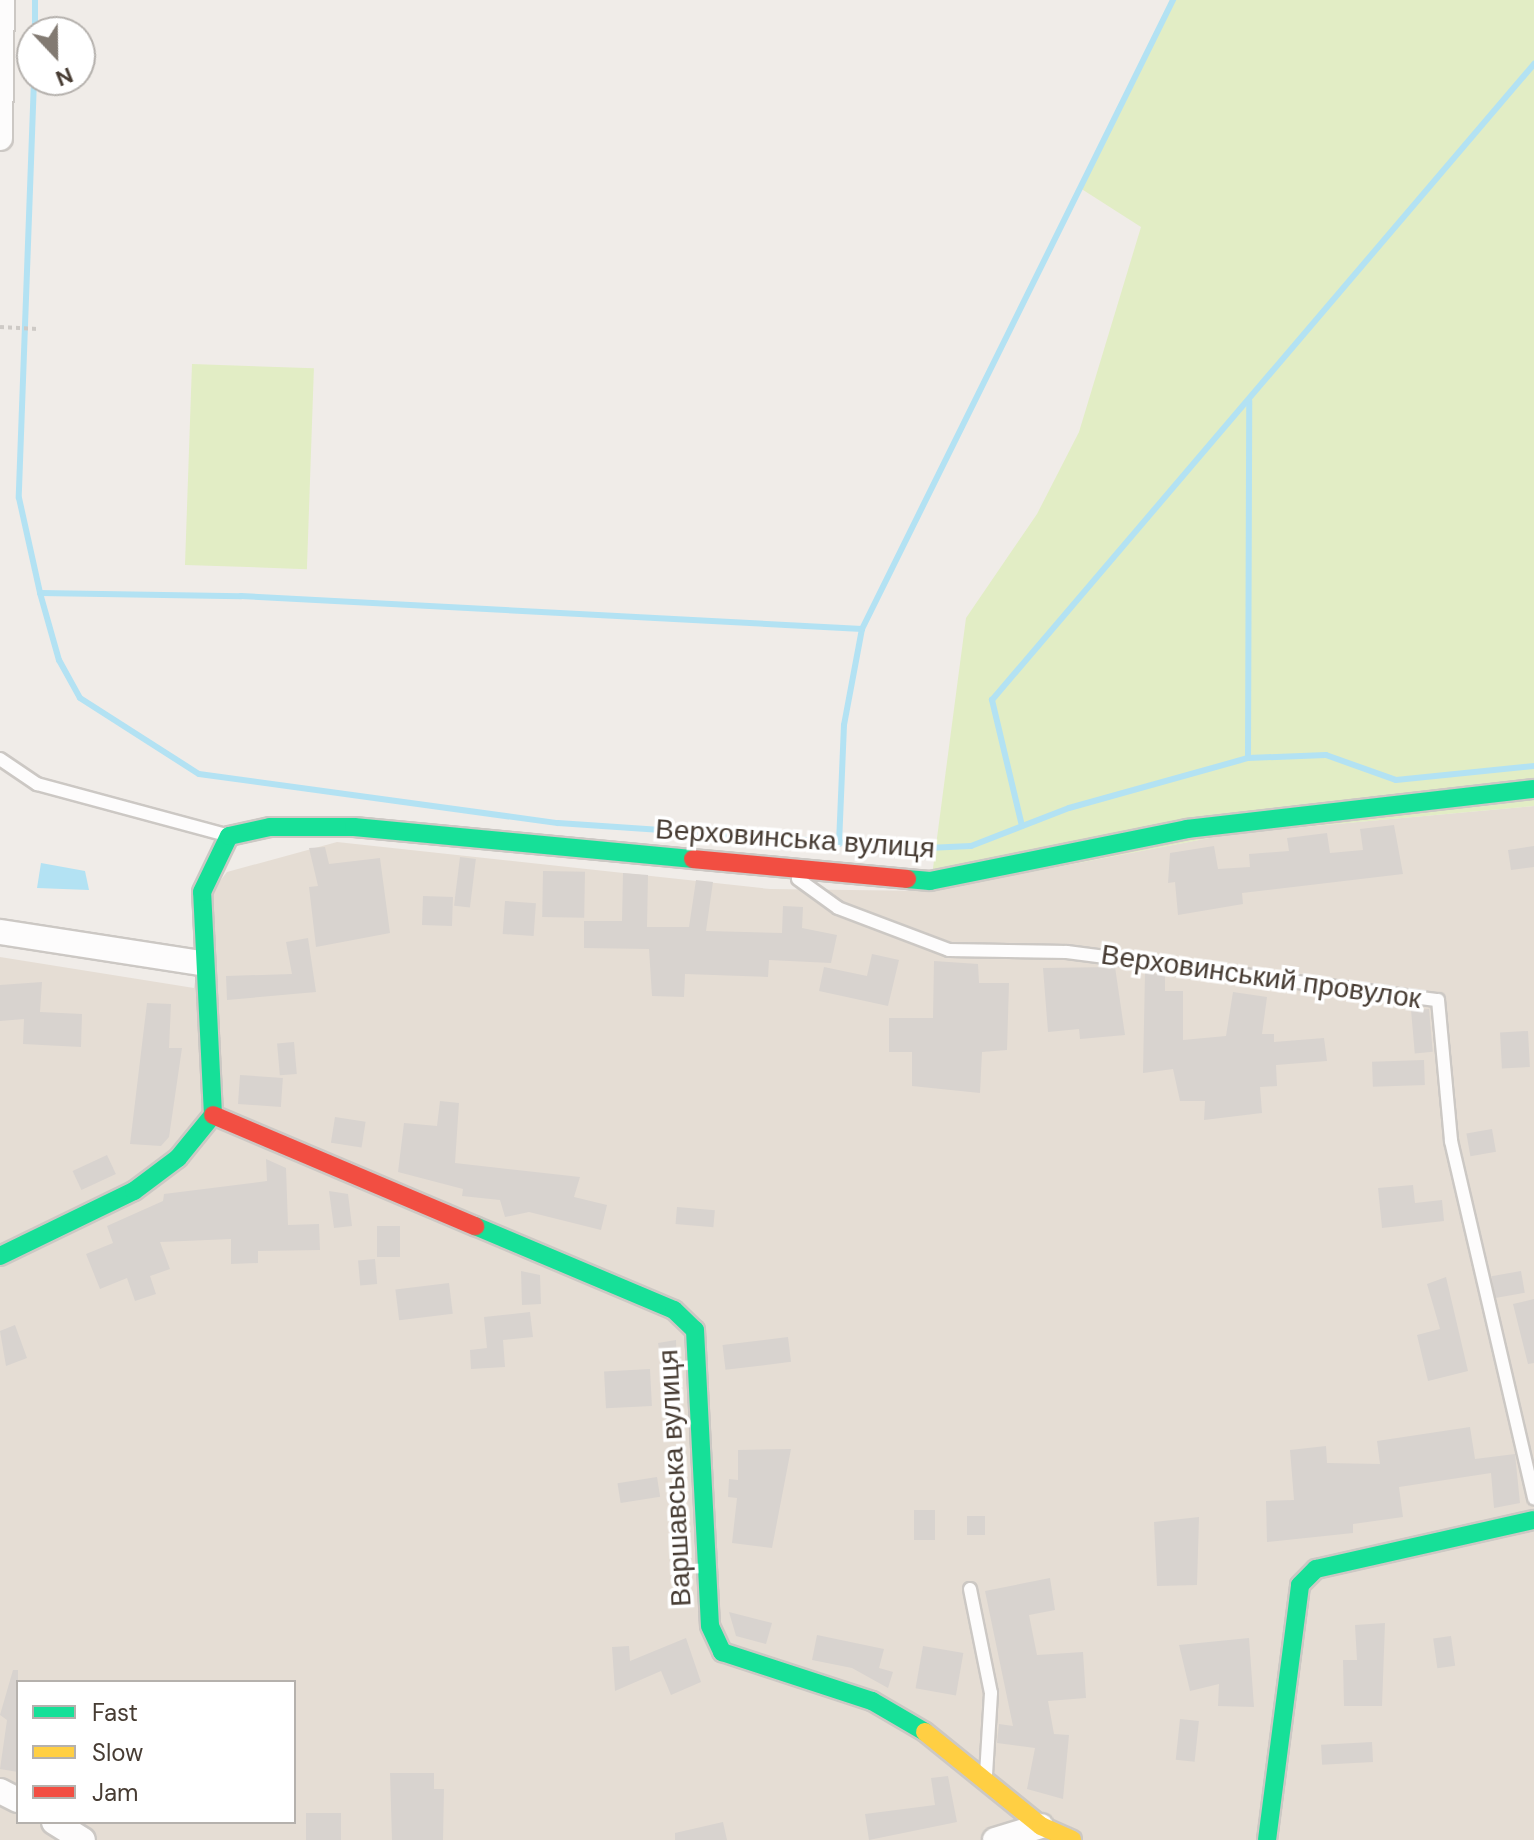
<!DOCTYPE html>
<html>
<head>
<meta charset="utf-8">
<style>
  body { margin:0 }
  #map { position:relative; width:1534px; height:1840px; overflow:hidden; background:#f0ece8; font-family:"DM Sans",sans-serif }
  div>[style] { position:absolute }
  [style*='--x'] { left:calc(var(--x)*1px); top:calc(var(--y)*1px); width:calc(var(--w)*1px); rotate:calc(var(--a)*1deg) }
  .residential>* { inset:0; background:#e5ddd4 }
  .green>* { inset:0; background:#e2edc5; transform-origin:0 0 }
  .water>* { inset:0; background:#b3e2f3 }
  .stream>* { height:6px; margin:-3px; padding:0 3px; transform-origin:3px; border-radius:3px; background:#b3e2f3 }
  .building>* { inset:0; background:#d8d3cf; transform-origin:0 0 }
  .path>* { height:4px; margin-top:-2px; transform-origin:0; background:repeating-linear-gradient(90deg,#cecac6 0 4px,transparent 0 8px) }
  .roads { filter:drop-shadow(2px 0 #ccc8c4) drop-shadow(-2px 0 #ccc8c4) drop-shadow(0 2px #ccc8c4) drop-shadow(0 -2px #ccc8c4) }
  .lane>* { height:12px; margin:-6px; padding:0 6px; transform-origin:6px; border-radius:6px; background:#fdfcfc }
  .street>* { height:24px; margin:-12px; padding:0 12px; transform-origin:12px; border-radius:12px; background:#fdfcfc }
  .fast>* { height:18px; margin:-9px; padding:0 9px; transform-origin:9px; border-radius:9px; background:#16e098 }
  .slow>* { height:18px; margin:-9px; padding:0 9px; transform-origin:9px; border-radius:9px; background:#ffcf43 }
  .jam>* { height:18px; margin:-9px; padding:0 9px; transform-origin:9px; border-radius:9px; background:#f24e42 }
  span { translate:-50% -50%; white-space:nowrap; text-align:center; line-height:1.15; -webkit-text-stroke:7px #fff; paint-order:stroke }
  .street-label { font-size:28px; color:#473c33 }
  .legend { position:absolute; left:16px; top:1680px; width:280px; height:144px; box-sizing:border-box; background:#fff; border:2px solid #b5b1ad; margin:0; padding:10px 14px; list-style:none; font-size:24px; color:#473c33 }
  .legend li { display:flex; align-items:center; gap:16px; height:40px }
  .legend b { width:40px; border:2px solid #b5b1ad }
  .north { position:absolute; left:16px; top:16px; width:80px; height:80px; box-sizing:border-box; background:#fff; border:2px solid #b5b1ad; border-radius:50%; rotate:158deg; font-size:22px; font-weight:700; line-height:32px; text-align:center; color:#473c33 }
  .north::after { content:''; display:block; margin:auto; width:28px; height:36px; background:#827a72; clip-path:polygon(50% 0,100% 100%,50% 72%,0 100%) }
</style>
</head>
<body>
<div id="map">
  <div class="residential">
    <div style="clip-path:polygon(evenodd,1534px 806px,1534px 1840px,0 1840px,0 957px,194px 988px,209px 895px,227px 872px,337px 842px,770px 889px,930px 891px,1236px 833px,1534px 806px,18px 1682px,294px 1682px,294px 1822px,18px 1822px,18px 1682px)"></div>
  </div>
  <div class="green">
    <div style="clip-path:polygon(1170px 0,1534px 0,1534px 806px,1236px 833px,930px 891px,966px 618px,1037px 514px,1079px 432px,1141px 227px,1080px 188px)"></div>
    <div style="left:192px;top:364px;width:122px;height:201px;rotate:2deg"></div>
  </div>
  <div class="water">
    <div style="clip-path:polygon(41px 863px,85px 871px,89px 890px,37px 888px)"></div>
  </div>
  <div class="stream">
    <div style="--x:35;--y:32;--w:32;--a:-90"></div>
    <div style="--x:34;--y:80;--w:418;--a:92.1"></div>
    <div style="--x:19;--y:498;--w:97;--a:77.5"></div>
    <div style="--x:40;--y:593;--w:70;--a:74.2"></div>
    <div style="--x:59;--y:660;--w:43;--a:61.1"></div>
    <div style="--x:80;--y:698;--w:141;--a:32.6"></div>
    <div style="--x:199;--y:774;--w:362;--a:7.8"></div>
    <div style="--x:558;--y:823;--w:370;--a:3.9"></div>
    <div style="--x:927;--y:848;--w:44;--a:-2.6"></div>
    <div style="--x:971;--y:846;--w:105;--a:-21.2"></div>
    <div style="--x:1069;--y:808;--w:186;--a:-15.6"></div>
    <div style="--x:1248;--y:758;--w:357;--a:-89.8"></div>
    <div style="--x:40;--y:593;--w:201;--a:0.9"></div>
    <div style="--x:241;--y:596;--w:622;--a:3.04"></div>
    <div style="--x:1248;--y:758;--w:78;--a:-2.2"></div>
    <div style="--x:1326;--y:755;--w:74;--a:19.7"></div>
    <div style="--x:1396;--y:780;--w:139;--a:-5.8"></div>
    <div style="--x:1022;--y:826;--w:130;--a:-103.4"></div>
    <div style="--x:992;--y:700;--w:836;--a:-49.56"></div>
    <div style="--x:839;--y:844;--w:119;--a:-87.6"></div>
    <div style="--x:844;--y:725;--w:98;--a:-79.4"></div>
    <div style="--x:862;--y:629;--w:702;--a:-63.69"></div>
  </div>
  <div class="building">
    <div style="clip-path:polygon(1394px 825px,1403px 874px,1242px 893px,1243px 904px,1178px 915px,1175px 882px,1168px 883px,1170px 853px,1214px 846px,1218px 869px,1250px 867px,1249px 854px,1289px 851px,1287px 838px,1327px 833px,1330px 853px,1363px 850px,1360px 829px)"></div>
    <div style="clip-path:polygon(1534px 846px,1534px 867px,1511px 870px,1508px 850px)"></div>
    <div style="clip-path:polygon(325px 847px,329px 864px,380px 858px,390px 933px,316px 947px,309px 887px,318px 886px,309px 848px)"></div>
    <div style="left:460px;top:857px;width:16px;height:49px;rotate:7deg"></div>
    <div style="left:543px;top:871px;width:42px;height:46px;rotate:1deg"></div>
    <div style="clip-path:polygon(623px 873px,648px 875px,647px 927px,689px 927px,696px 880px,713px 882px,706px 931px,782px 933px,783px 906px,803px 907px,802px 928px,837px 935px,831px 963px,769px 960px,768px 977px,685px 974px,684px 997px,652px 996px,649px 949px,584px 948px,584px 921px,622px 921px)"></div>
    <div style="left:423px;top:896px;width:30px;height:29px;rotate:2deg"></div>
    <div style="left:505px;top:901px;width:31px;height:33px;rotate:4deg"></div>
    <div style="clip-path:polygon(308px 938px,316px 992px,227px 1000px,226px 976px,292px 974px,286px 942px)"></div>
    <div style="clip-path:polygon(872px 954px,899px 960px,888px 1006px,819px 991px,824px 967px,867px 976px)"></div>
    <div style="clip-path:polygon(934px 961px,978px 964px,979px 983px,1009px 983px,1007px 1050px,982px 1052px,980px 1093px,912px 1086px,912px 1052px,889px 1052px,889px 1018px,933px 1018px)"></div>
    <div style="clip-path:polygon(1115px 967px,1125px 1035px,1080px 1039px,1079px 1029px,1048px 1032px,1043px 968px)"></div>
    <div style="clip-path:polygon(1145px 973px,1165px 974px,1165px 991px,1183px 991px,1183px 1040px,1226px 1036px,1233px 992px,1267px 997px,1262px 1034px,1274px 1034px,1274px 1042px,1324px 1038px,1327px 1061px,1276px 1065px,1277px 1086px,1260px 1087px,1262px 1113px,1204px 1120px,1205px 1101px,1180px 1101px,1173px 1069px,1143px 1073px)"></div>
    <div style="clip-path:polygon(42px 982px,40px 1012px,82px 1014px,81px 1047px,23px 1044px,24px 1019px,0 1021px,0 985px)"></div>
    <div style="clip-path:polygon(147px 1003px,171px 1004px,169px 1048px,182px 1048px,169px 1137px,161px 1146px,130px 1144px)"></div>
    <div style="left:1429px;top:1009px;width:43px;height:18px;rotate:85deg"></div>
    <div style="left:1528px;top:1031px;width:36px;height:28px;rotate:87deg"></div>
    <div style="left:294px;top:1042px;width:32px;height:17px;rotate:85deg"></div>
    <div style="left:1424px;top:1060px;width:25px;height:52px;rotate:88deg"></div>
    <div style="left:240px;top:1075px;width:43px;height:29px;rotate:4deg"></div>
    <div style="clip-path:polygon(440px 1101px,459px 1103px,455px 1163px,580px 1177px,574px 1197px,607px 1205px,601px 1230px,529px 1212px,505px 1217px,500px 1200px,462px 1196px,463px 1189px,398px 1172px,404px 1123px,437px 1126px)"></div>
    <div style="left:335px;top:1117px;width:31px;height:26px;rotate:9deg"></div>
    <div style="left:1492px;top:1129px;width:23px;height:26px;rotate:80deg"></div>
    <div style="left:107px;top:1155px;width:21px;height:38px;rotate:65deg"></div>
    <div style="clip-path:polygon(266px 1159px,286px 1168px,288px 1225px,319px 1224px,320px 1250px,258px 1251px,258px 1263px,231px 1264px,231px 1239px,160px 1242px,170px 1269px,150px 1276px,156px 1294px,135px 1301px,127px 1278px,100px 1289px,86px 1254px,113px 1243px,107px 1226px,163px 1201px,164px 1194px,267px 1181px)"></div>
    <div style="clip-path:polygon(1413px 1185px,1415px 1203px,1442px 1200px,1444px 1221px,1382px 1228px,1378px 1188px)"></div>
    <div style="clip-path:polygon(329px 1191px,348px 1194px,352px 1226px,334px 1228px)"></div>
    <div style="left:677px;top:1207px;width:38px;height:17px;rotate:5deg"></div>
    <div style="left:377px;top:1226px;width:23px;height:31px"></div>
    <div style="left:375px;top:1259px;width:25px;height:17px;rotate:85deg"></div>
    <div style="clip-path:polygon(521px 1271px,540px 1275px,541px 1304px,522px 1305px)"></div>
    <div style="left:1521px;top:1271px;width:22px;height:30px;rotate:80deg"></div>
    <div style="clip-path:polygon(1446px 1277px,1468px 1371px,1428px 1381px,1417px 1335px,1440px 1329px,1427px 1284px)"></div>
    <div style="left:449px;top:1283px;width:31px;height:54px;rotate:83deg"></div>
    <div style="clip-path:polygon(1534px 1299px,1534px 1363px,1528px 1364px,1513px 1304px)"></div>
    <div style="clip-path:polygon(530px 1312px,533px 1337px,503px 1340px,505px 1367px,471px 1369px,470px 1350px,487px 1348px,484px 1317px)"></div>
    <div style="clip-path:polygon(15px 1325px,27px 1358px,6px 1366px,0 1331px)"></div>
    <div style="left:788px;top:1337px;width:25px;height:66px;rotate:83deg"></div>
    <div style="clip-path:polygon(676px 1340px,677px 1372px,663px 1374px,658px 1343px)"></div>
    <div style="left:650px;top:1369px;width:37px;height:46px;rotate:87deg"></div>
    <div style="clip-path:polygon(1470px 1427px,1475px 1459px,1515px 1454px,1520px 1503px,1494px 1508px,1491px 1473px,1399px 1487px,1403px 1517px,1353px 1524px,1353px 1533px,1267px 1542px,1266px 1501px,1294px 1500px,1290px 1450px,1326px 1446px,1327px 1463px,1380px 1464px,1377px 1441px)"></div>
    <div style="clip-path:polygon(791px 1449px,772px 1548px,732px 1543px,737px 1498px,728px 1497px,729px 1479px,738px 1480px,738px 1450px)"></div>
    <div style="left:657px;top:1477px;width:20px;height:40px;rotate:81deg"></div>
    <div style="left:914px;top:1510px;width:21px;height:30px"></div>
    <div style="left:967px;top:1516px;width:18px;height:19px"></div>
    <div style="clip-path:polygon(1199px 1517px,1197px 1585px,1157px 1586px,1154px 1522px)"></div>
    <div style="clip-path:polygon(1050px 1578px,1055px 1610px,1029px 1615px,1037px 1655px,1083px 1652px,1086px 1698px,1048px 1701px,1054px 1734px,1069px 1735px,1063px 1799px,1027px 1789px,1035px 1748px,997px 1743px,999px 1724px,1013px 1726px,985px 1591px)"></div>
    <div style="clip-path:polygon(729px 1612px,772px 1623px,766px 1644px,736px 1636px)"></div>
    <div style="clip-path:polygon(1385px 1623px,1382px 1706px,1344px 1706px,1343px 1660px,1357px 1660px,1355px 1625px)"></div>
    <div style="clip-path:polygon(817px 1635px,884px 1649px,879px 1668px,893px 1672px,888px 1688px,852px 1668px,812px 1660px)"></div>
    <div style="left:1451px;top:1636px;width:30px;height:18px;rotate:82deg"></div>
    <div style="clip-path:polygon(686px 1638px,701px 1682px,671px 1695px,661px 1671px,615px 1691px,612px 1647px,629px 1646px,630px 1661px)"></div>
    <div style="clip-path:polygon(1249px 1638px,1254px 1707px,1218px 1706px,1219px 1684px,1190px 1691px,1179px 1645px)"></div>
    <div style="left:923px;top:1646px;width:41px;height:43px;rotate:10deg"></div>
    <div style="clip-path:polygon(13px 1670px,18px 1670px,18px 1772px,0 1769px,7px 1720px,0 1715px)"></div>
    <div style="left:1180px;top:1719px;width:19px;height:41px;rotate:6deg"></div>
    <div style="left:1372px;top:1742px;width:20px;height:51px;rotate:87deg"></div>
    <div style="clip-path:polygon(390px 1773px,434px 1773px,434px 1789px,444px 1789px,443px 1840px,392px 1840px)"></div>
    <div style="clip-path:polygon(948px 1776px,957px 1822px,869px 1840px,865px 1814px,935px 1805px,931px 1778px)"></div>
    <div style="left:306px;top:1813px;width:35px;height:27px"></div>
    <div style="clip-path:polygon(723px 1822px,727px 1840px,675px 1840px,675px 1833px)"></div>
  </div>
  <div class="path">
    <div style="--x:0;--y:327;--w:38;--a:3"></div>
  </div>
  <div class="roads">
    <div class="lane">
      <div style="--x:0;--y:759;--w:45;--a:34"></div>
      <div style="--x:37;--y:784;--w:196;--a:15.1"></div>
      <div style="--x:798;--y:879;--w:49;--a:35.9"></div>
      <div style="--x:838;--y:908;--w:119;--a:20.7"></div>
      <div style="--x:949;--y:950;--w:118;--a:1"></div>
      <div style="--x:1067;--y:952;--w:374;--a:7.4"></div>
      <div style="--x:1438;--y:1000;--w:142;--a:84.7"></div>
      <div style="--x:1451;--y:1141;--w:367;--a:76.9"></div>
      <div style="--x:970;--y:1589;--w:106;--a:78.6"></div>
      <div style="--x:991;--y:1693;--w:81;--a:93.5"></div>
    </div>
    <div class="street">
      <div style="--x:0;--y:138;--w:138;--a:-89.2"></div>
      <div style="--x:0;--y:932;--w:203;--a:8.8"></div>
      <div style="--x:0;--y:1791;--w:20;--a:27"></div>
      <div style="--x:54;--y:1822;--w:34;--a:32"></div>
      <div style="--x:995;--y:1840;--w:48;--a:-16.9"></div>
    </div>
    <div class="fast">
      <div style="--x:907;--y:879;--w:23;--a:5"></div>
      <div style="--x:930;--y:881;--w:262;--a:-11.4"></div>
      <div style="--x:1187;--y:829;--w:349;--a:-6.6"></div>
      <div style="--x:475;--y:1226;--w:216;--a:22.9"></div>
      <div style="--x:674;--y:1310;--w:29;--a:44"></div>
      <div style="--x:695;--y:1330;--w:296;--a:87.1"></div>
      <div style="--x:710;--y:1626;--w:29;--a:65"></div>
      <div style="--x:722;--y:1652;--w:158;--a:18.1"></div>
      <div style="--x:872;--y:1701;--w:61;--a:30.3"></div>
      <div style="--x:0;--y:1256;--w:149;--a:-25.9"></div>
      <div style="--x:134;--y:1191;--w:55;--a:-36.9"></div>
      <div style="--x:178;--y:1158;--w:55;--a:-50.9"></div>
      <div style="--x:213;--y:1115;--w:223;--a:-92.8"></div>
      <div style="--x:202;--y:892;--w:62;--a:-64.3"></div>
      <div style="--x:229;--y:836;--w:42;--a:-12.4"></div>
      <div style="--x:270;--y:827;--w:84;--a:0"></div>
      <div style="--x:354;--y:827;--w:341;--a:5.4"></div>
      <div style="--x:1267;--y:1840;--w:257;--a:-82.6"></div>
      <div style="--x:1300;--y:1585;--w:23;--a:-45"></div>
      <div style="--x:1316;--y:1569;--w:223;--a:-12.7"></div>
    </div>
    <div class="slow">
      <div style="--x:925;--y:1732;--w:149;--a:39"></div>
      <div style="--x:1041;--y:1826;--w:34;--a:24"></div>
    </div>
    <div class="jam">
      <div style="--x:693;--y:859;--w:215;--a:5.3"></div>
      <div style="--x:213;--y:1115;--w:285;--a:23"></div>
    </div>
  </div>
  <div class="street-label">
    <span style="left:795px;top:839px;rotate:4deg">Верховинська вулиця</span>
    <span style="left:1261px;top:977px;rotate:8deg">Верховинський провулок</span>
    <span style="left:675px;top:1478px;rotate:-93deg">Варшавська вулиця</span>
  </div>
  <ul class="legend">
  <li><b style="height:10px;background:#16e098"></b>Fast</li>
  <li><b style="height:10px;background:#ffcf43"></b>Slow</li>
  <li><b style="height:10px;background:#f24e42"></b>Jam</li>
  </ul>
  <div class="north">N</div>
</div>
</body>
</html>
